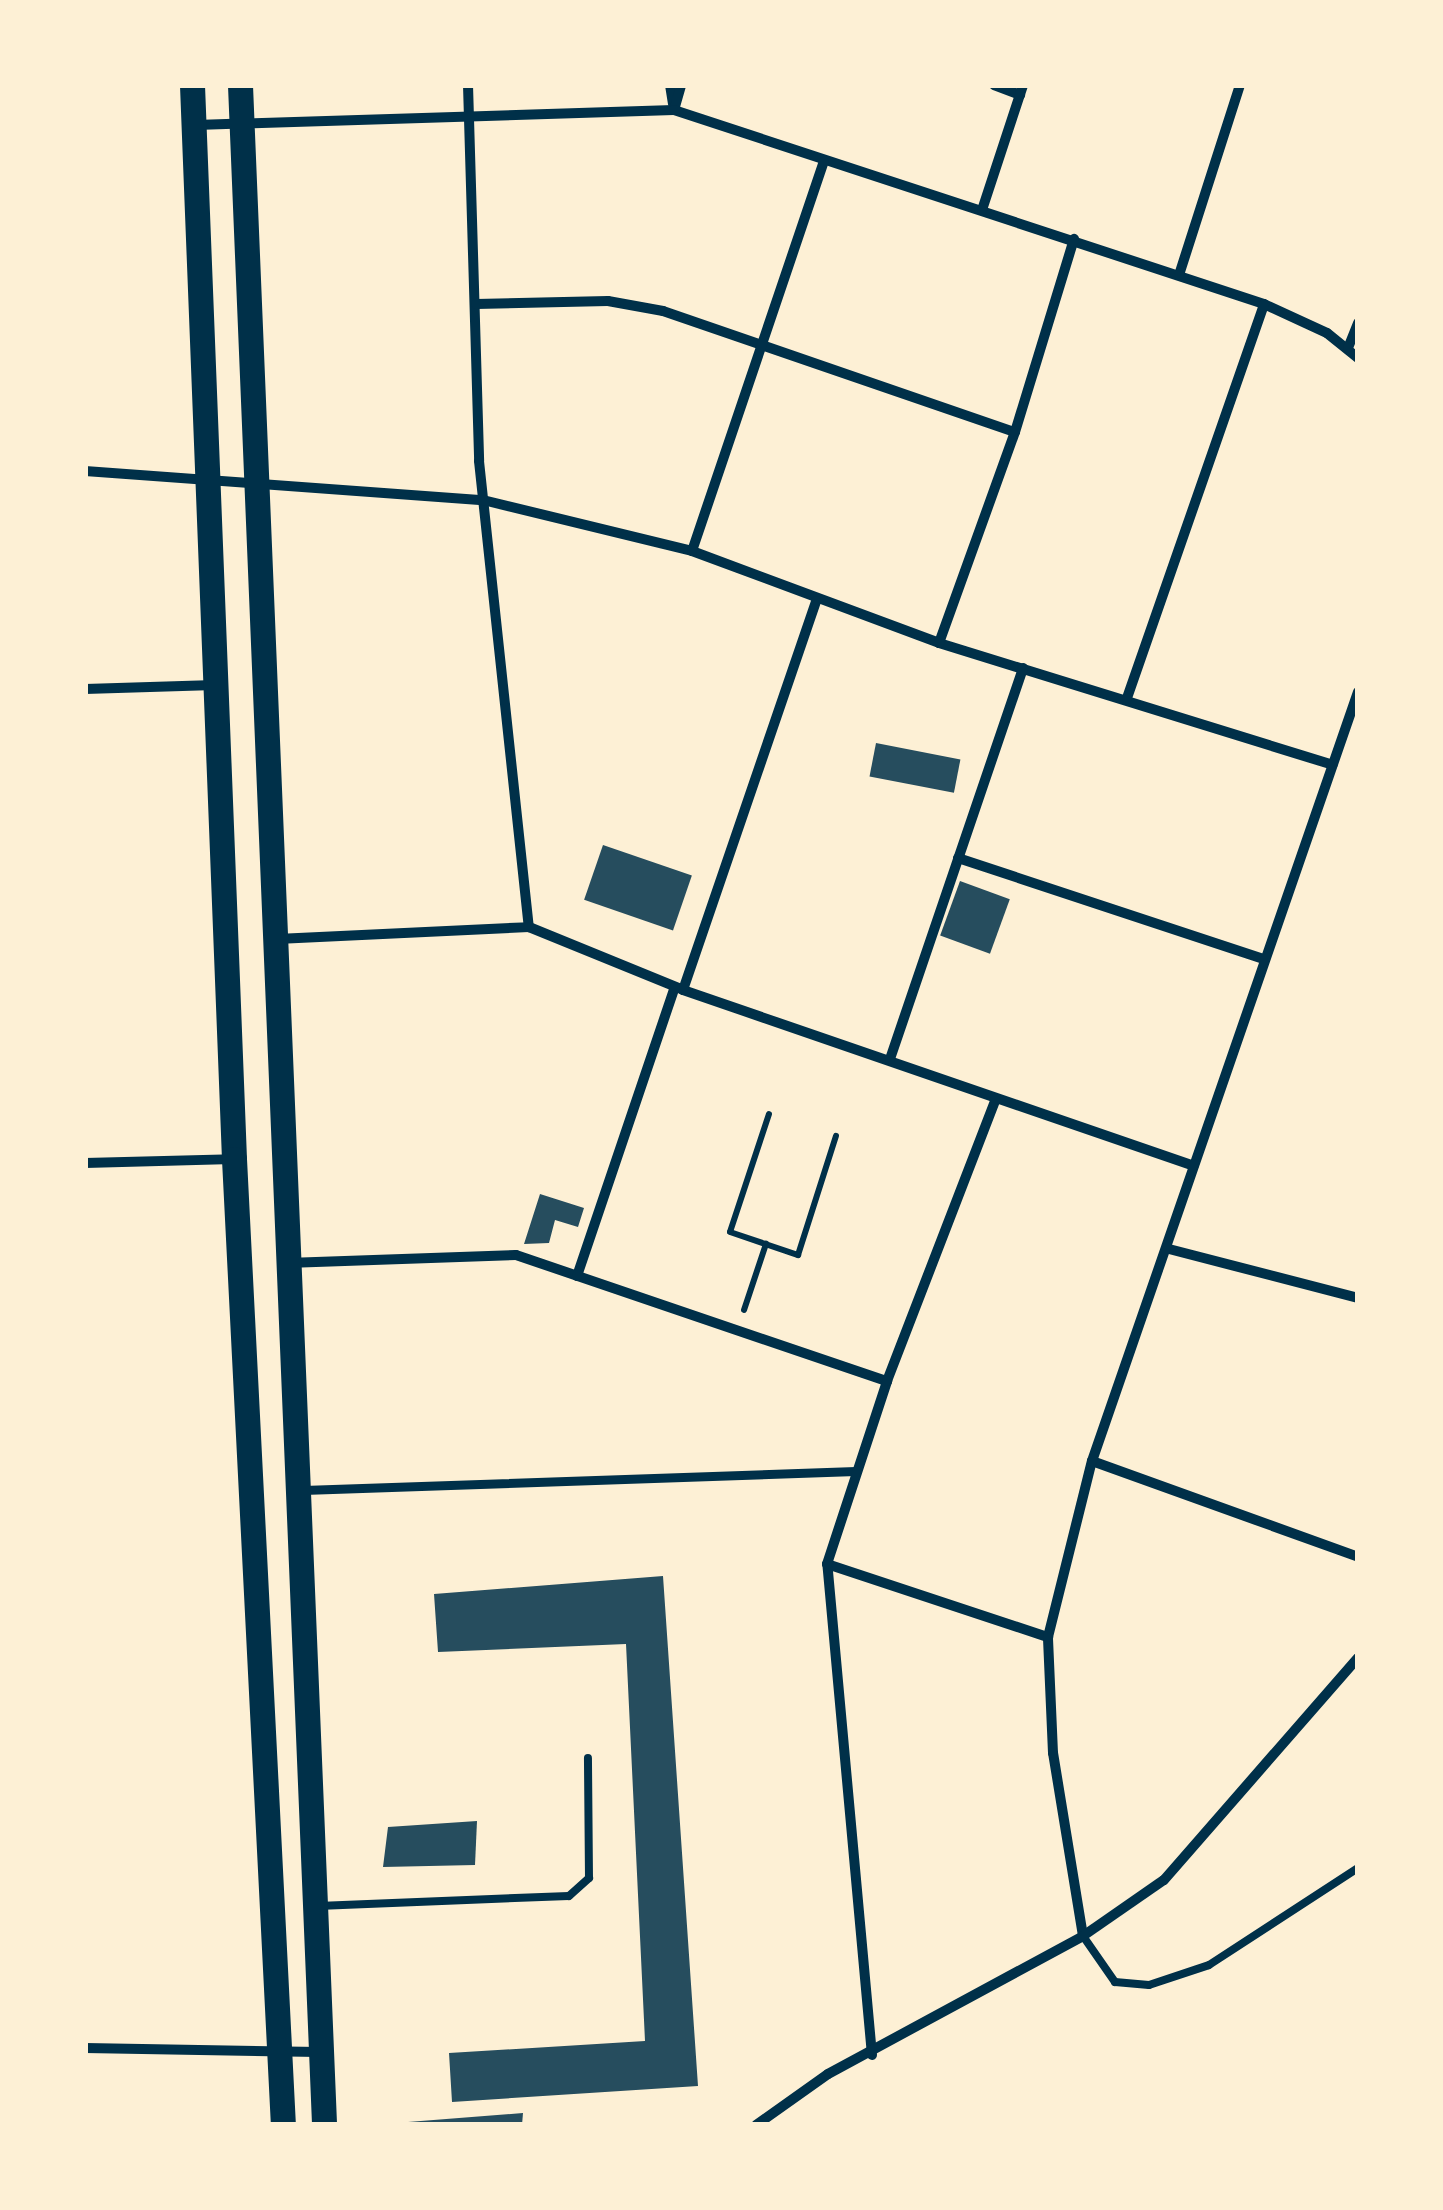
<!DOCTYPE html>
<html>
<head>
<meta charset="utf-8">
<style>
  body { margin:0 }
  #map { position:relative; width:1443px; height:2210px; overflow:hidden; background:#fdf0d5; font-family:"DejaVu Sans",sans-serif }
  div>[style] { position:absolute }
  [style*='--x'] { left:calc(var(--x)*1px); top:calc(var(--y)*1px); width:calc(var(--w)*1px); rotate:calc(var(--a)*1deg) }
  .building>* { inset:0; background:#264d5e; transform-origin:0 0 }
  .path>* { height:6px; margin:-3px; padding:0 3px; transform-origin:3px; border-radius:3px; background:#003049 }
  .service>* { height:8px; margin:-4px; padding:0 4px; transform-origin:4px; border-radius:4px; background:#003049 }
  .pedestrian>* { height:9px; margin:-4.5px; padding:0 4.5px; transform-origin:4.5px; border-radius:4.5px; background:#003049 }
  .minor>* { height:10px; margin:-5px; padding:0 5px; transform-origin:5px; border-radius:5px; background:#003049 }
  .primary>* { height:25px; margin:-12.5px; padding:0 12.5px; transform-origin:12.5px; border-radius:12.5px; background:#003049 }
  span { translate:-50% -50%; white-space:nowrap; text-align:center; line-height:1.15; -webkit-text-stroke:9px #fdf0d5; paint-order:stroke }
  .frame { position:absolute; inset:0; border:88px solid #fdf0d5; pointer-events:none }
</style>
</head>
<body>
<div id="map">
  <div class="building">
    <div style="left:876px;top:743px;width:86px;height:34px;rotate:11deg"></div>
    <div style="left:603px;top:845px;width:94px;height:58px;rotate:19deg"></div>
    <div style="left:960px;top:881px;width:53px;height:58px;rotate:20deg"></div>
    <div style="clip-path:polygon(540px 1194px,584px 1208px,578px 1227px,555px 1220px,549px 1243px,524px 1244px)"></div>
    <div style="clip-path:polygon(663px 1576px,698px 2086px,452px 2102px,449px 2053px,645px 2041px,626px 1644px,438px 1652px,434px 1594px)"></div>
    <div style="clip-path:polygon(477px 1821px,475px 1865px,383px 1867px,388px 1827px)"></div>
    <div style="clip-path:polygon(523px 2113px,522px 2125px,408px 2125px,408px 2122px)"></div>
  </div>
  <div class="path">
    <div style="--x:769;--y:1114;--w:124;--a:108.3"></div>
    <div style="--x:730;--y:1232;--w:72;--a:18.7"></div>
    <div style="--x:798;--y:1255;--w:125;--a:-72.3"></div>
    <div style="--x:744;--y:1310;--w:70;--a:-71.6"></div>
  </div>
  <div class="service">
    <div style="--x:318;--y:1906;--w:251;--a:-2.3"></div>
    <div style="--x:569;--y:1896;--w:27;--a:-42"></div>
    <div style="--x:589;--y:1878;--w:120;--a:-90.5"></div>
    <div style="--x:1083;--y:1936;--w:56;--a:55.2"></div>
    <div style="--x:1115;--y:1982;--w:34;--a:5"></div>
    <div style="--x:1149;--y:1985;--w:63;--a:-18.4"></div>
    <div style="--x:1209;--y:1965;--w:178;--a:-33.1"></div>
  </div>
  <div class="pedestrian">
    <div style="--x:303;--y:1490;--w:553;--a:-1.97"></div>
  </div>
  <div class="minor">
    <div style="--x:468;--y:85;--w:376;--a:88.3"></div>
    <div style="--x:479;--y:461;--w:469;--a:83.9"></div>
    <div style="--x:670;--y:85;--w:19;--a:81"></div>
    <div style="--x:994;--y:85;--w:28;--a:21"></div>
    <div style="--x:674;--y:110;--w:26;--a:-74"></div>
    <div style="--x:196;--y:125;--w:478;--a:-1.8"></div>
    <div style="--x:674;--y:110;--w:621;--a:18.2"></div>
    <div style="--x:1264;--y:304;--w:69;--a:24.7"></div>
    <div style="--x:1327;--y:333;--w:40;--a:39"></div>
    <div style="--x:982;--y:210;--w:132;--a:-71.8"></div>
    <div style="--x:1179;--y:275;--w:200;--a:-72.2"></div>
    <div style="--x:476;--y:304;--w:132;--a:-1.3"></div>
    <div style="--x:608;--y:301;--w:56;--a:10.3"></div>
    <div style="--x:663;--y:311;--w:372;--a:19"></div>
    <div style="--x:1348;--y:348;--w:27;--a:-68"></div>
    <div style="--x:85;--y:471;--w:399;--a:4.2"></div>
    <div style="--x:483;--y:500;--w:215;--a:13.7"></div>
    <div style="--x:692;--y:551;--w:264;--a:20.4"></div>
    <div style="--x:939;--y:643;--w:412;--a:17.2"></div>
    <div style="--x:692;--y:551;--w:411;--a:-71.3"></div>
    <div style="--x:939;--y:643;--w:224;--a:-70.2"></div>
    <div style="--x:1015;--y:432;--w:202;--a:-73"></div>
    <div style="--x:85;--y:689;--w:130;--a:-1.8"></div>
    <div style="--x:1127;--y:698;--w:417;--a:-70.8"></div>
    <div style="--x:958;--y:858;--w:321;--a:18.3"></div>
    <div style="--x:277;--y:939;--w:252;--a:-2.7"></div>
    <div style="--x:529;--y:927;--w:166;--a:22.2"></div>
    <div style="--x:683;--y:990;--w:540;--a:19"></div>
    <div style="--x:683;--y:990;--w:411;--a:-71.1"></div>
    <div style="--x:890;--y:1059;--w:413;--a:-71.2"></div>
    <div style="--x:85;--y:1163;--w:148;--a:-1.5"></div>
    <div style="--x:1169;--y:1249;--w:195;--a:14.5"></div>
    <div style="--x:287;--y:1263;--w:229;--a:-2"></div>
    <div style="--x:516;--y:1255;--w:392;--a:18.8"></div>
    <div style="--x:577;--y:1276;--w:305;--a:-71.3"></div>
    <div style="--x:1092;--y:1461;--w:283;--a:19.8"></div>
    <div style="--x:827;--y:1564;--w:233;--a:18.3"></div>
    <div style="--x:1083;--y:1936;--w:185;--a:-99.3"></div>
    <div style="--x:1053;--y:1753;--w:116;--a:-92.5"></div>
    <div style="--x:1048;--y:1637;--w:181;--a:-76"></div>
    <div style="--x:1092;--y:1461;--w:814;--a:-70.92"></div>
    <div style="--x:85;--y:2048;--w:234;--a:1"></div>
    <div style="--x:872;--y:2055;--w:493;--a:-95.2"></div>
    <div style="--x:827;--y:1564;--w:193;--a:-71.8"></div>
    <div style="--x:887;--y:1381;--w:303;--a:-68.9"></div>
    <div style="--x:756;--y:2125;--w:88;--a:-35.3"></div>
    <div style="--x:828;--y:2074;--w:290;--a:-28.4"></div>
    <div style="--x:1083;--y:1936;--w:98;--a:-34.7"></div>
    <div style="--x:1164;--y:1880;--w:295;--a:-48.9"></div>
  </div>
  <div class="primary">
    <div style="--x:192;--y:85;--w:1075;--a:87.76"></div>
    <div style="--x:234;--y:1159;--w:967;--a:87.1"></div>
    <div style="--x:240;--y:85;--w:2042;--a:87.64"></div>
  </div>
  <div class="frame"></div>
</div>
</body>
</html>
